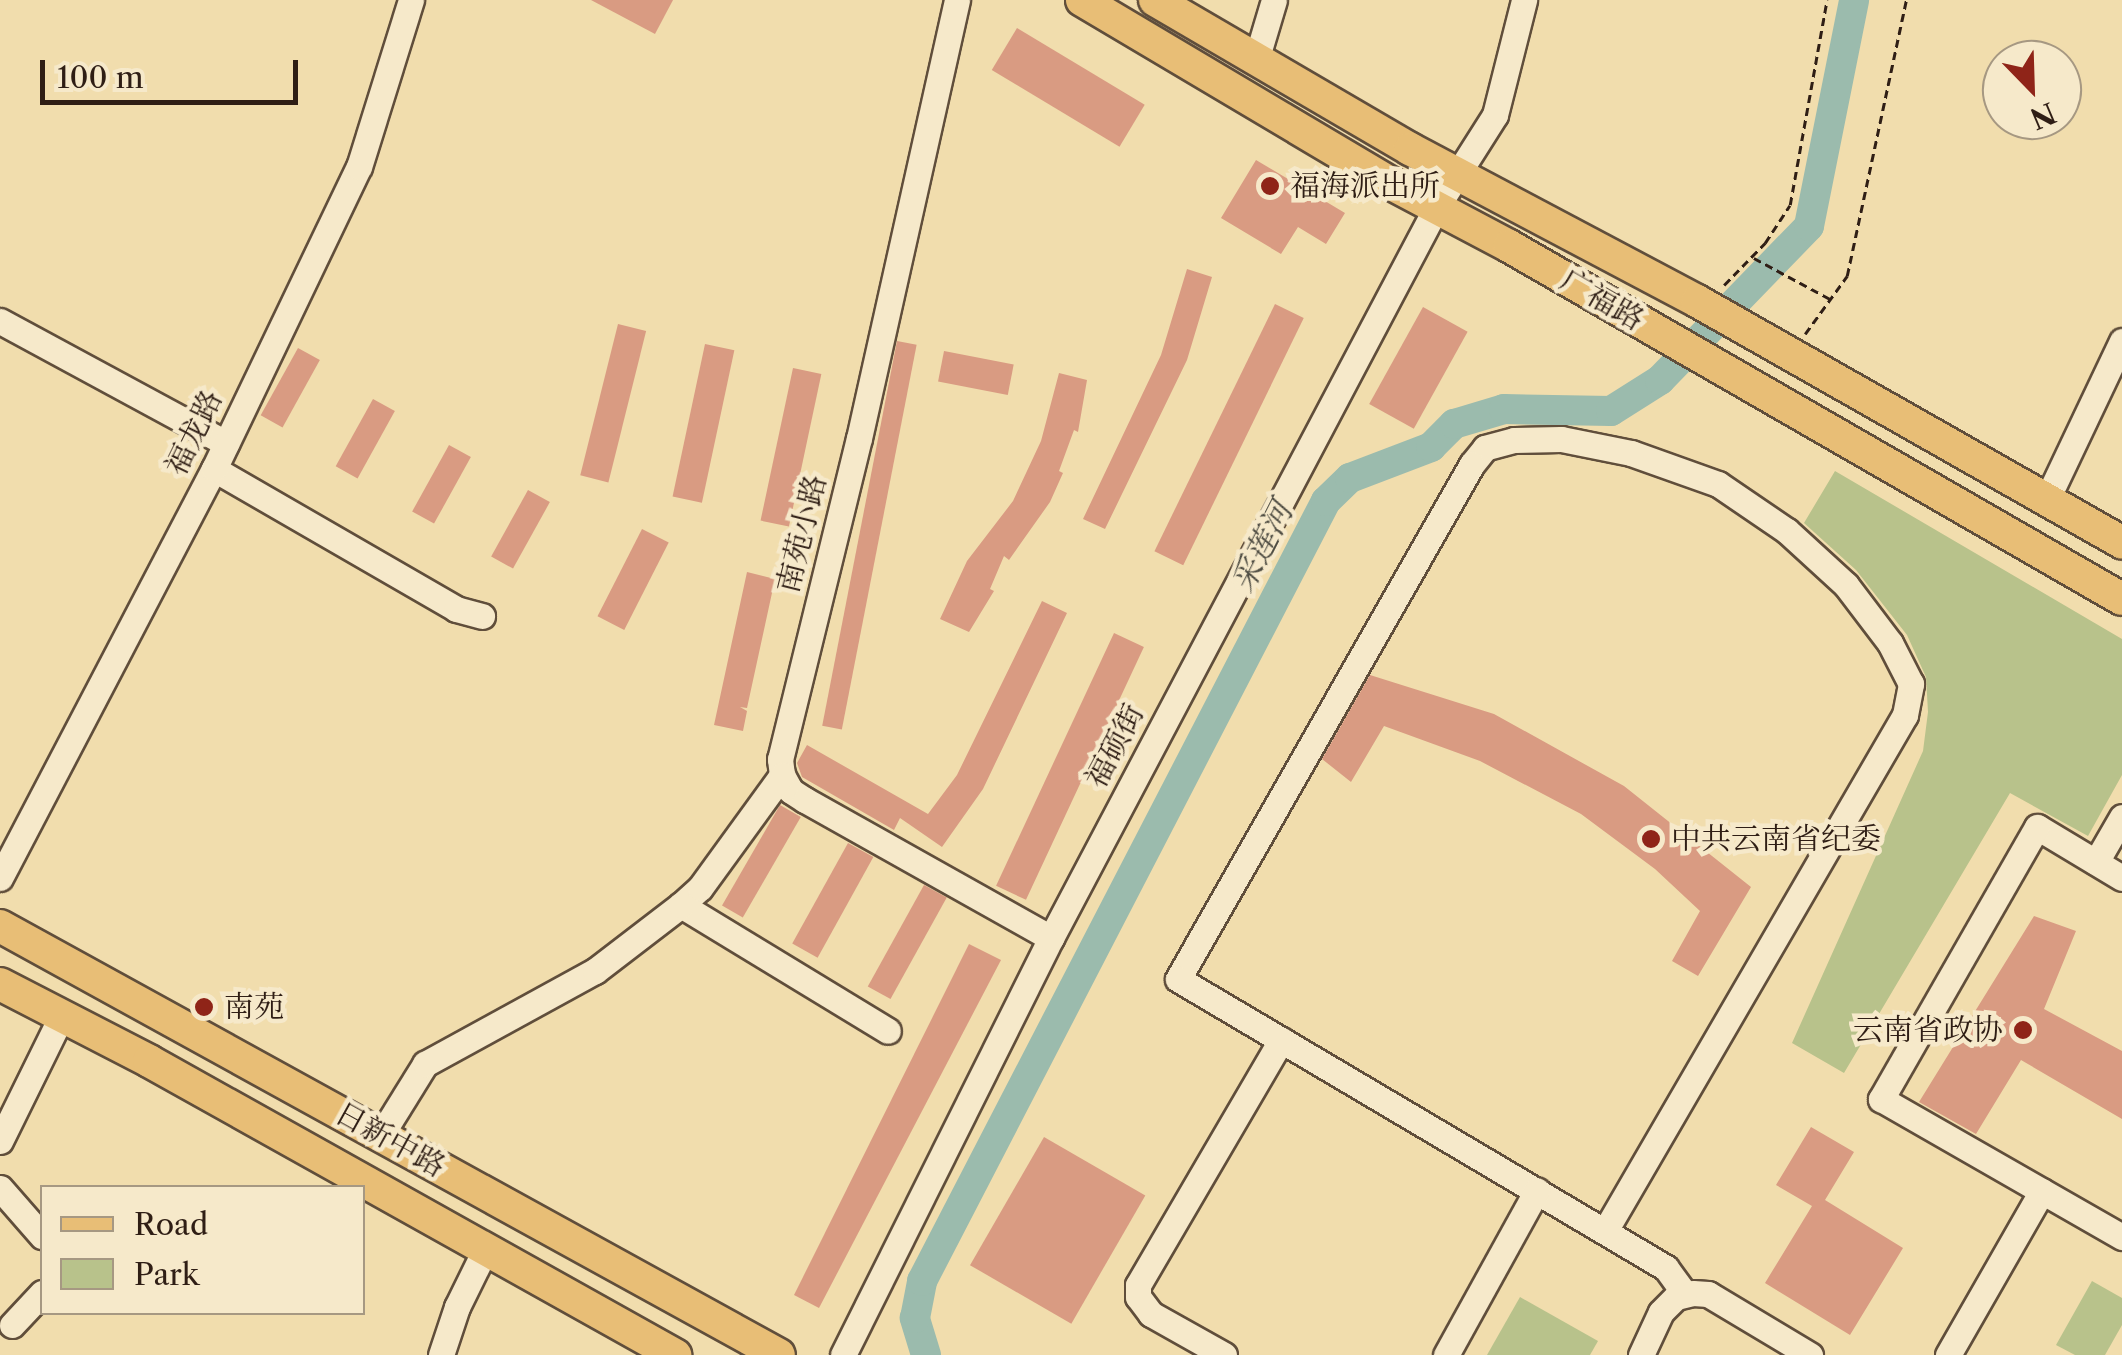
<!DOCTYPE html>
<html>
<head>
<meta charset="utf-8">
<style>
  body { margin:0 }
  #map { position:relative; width:2122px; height:1355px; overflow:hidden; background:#f1ddad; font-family:"Libre Caslon Text","Noto Serif SC",serif }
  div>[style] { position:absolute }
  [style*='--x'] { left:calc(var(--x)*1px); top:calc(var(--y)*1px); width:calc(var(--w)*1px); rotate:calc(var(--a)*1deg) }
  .green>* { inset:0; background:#b8c28b }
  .river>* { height:30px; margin:-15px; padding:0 15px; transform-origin:15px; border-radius:15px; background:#9bbbad }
  .building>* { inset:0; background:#d99b82; transform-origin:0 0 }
  .path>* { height:2.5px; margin-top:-1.25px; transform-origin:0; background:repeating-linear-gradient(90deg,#2f1e15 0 8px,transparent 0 13px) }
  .roads { filter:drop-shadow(2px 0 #604e3b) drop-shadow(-2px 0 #604e3b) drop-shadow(0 2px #604e3b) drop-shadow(0 -2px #604e3b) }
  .minor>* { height:25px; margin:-12.5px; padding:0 12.5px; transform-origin:12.5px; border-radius:12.5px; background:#f6e9ca }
  .major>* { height:32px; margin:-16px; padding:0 16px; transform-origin:16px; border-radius:16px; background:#e8be76 }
  .dots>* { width:28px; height:28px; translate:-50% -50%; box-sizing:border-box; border:5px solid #f6e9ca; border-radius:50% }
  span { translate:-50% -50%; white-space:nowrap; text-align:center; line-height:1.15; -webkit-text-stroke:9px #f6e9ca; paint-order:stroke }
  .poi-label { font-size:30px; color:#2f1e15 }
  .left { translate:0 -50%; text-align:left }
  .right { translate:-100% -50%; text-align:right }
  .street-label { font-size:30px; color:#2f1e15 }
  .water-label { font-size:32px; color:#4f4d43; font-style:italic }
  .legend { position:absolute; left:40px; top:1185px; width:325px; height:130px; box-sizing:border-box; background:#f6e9ca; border:2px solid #a69882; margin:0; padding:12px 18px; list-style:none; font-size:30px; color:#2f1e15 }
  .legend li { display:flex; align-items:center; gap:20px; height:50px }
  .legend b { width:50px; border:2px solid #a69882 }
  .north { position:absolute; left:1982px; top:40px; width:100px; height:100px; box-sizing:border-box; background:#f6e9ca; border:2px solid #a69882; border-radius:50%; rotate:157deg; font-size:28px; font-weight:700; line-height:40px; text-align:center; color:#2f1e15 }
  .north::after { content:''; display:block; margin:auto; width:35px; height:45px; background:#8f2418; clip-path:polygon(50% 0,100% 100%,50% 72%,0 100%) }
  .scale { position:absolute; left:40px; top:60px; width:258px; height:45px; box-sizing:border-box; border:5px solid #2f1e15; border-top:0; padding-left:12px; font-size:30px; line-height:35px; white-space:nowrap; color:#2f1e15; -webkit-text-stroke:8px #f6e9ca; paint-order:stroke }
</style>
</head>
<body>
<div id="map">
  <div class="green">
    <div style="clip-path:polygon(1835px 471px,2122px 639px,2122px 775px,2088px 836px,2010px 793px,1844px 1073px,1792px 1043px,1923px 751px,1928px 712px,1926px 677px,1907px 635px,1856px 570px,1804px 523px)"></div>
    <div style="clip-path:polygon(2092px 1281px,2122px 1298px,2122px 1325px,2105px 1355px,2075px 1355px,2056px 1345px)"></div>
    <div style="clip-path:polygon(1520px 1297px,1598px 1341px,1590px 1355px,1487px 1355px)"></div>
  </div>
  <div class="river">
    <div style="--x:926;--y:1355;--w:39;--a:-107"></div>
    <div style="--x:915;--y:1318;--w:38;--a:-79"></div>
    <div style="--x:922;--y:1281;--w:878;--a:-62.62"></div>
    <div style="--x:1326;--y:501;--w:33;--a:-44"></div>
    <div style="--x:1350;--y:478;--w:87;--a:-20.9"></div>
    <div style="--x:1431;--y:447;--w:33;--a:-45"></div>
    <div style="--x:1454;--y:424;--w:52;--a:-16.7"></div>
    <div style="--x:1504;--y:409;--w:107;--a:1.1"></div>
    <div style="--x:1611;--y:411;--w:58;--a:-32.3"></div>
    <div style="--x:1660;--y:380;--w:214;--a:-45.9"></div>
    <div style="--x:1809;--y:226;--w:230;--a:-78.7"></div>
  </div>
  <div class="building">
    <div style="clip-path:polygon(591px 0,673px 0,655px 34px)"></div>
    <div style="left:1017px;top:28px;width:149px;height:49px;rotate:31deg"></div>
    <div style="clip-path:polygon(1256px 160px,1345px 213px,1326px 244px,1298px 227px,1281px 254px,1221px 218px)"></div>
    <div style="clip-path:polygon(1187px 269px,1212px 277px,1187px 360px,1105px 529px,1083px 519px,1161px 355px)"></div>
    <div style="left:1275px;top:304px;width:32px;height:275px;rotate:26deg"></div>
    <div style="left:1423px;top:307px;width:51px;height:111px;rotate:29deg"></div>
    <div style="left:618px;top:324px;width:29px;height:156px;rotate:14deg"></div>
    <div style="left:897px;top:341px;width:20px;height:392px;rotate:11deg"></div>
    <div style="left:705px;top:344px;width:30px;height:156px;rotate:12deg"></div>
    <div style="left:298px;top:348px;width:25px;height:77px;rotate:29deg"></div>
    <div style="left:944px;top:351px;width:71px;height:31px;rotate:11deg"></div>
    <div style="left:793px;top:368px;width:29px;height:156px;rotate:12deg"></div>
    <div style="clip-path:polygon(1059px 373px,1087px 380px,1078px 432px,1074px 430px,1059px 471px,1063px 473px,1050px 502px,1009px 560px,1004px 556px,990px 589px,994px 591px,969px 632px,940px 619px,967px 561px,1013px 501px,1041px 441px)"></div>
    <div style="left:373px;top:399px;width:25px;height:77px;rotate:29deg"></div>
    <div style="left:449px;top:445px;width:25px;height:76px;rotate:29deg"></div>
    <div style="left:528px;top:490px;width:25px;height:76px;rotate:29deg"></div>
    <div style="left:642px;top:529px;width:30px;height:98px;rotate:27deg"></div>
    <div style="clip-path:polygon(747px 572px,775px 579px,747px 708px,740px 707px,747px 711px,743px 731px,714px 725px)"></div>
    <div style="clip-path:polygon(1042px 601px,1067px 613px,983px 789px,942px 847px,900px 818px,894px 830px,802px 777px,797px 763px,807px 745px,928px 814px,957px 775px)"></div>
    <div style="left:1114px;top:633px;width:33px;height:279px;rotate:25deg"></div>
    <div style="clip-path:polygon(1370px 675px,1494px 714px,1624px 786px,1751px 887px,1698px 976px,1672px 961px,1700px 911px,1655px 869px,1581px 814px,1480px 761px,1384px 726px,1351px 782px,1322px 759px)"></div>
    <div style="left:780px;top:805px;width:24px;height:116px;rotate:30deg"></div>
    <div style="left:848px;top:843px;width:29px;height:115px;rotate:29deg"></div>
    <div style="left:924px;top:885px;width:26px;height:116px;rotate:29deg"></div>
    <div style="clip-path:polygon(2034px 916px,2076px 931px,2044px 1009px,2122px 1051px,2122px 1119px,2021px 1060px,1976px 1134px,1919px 1102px)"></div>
    <div style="clip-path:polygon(969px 944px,1001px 960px,819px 1308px,794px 1295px)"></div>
    <div style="clip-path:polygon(1811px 1127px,1854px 1152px,1825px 1200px,1903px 1248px,1850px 1335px,1765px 1283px,1812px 1206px,1776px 1185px)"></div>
    <div style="left:1044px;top:1137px;width:117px;height:148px;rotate:30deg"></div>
  </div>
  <div class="path">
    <div style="--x:1754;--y:258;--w:86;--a:28.3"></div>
    <div style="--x:1724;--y:285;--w:59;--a:-45.7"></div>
    <div style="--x:1765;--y:243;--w:45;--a:-56.7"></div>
    <div style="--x:1790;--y:205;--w:208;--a:-79.8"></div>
    <div style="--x:1805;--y:334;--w:72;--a:-54.1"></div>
    <div style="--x:1847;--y:276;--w:282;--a:-77.9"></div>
  </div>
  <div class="roads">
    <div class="minor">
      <div style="--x:957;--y:0;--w:449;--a:102.6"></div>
      <div style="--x:859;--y:438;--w:331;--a:103.8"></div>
      <div style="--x:780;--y:759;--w:16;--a:83"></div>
      <div style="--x:782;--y:775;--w:18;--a:61"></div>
      <div style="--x:791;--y:791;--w:17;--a:33"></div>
      <div style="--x:805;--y:800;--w:282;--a:29.3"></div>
      <div style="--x:1257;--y:57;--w:59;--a:-73.4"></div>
      <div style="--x:0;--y:321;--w:257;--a:28.4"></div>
      <div style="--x:214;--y:469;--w:280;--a:30"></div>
      <div style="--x:456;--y:609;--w:27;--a:15"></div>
      <div style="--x:2047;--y:499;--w:175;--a:-64.6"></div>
      <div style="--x:2096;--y:862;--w:52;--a:-60"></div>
      <div style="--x:0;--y:878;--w:462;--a:-62.4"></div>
      <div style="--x:214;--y:469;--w:335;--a:-64.4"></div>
      <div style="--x:359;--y:167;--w:175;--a:-72.7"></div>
      <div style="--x:2122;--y:878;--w:99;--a:-149"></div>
      <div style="--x:2037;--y:827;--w:314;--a:119.8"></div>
      <div style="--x:1881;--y:1099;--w:278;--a:29.8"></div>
      <div style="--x:681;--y:905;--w:242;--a:31.3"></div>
      <div style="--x:381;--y:1135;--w:84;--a:-58.2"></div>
      <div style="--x:425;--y:1064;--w:194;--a:-28.7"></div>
      <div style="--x:595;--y:971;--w:108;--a:-37.5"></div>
      <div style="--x:681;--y:905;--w:25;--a:-42"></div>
      <div style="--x:700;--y:888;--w:140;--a:-54"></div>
      <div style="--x:0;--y:1141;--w:138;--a:-63.8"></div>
      <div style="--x:0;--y:1188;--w:64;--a:48.8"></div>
      <div style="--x:1605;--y:1231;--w:597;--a:-59.83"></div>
      <div style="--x:1905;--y:715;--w:32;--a:-79"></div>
      <div style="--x:1911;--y:684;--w:46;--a:-117.1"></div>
      <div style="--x:1890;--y:643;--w:73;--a:-127.2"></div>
      <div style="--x:1846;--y:585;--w:80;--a:-137.5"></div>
      <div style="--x:1787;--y:531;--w:83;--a:-145.7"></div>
      <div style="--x:1718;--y:484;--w:92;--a:-160.4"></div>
      <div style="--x:1631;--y:453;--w:71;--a:-168.7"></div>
      <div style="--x:1561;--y:439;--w:47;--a:178.8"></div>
      <div style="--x:1514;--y:440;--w:30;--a:165"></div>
      <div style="--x:1485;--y:448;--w:21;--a:129"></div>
      <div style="--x:1472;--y:464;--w:593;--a:119.72"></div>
      <div style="--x:1178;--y:979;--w:567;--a:30.63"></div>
      <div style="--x:1666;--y:1268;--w:32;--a:54"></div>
      <div style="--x:12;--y:1325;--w:44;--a:-46.8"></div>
      <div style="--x:441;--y:1355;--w:51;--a:-71.6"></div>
      <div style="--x:457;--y:1307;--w:64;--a:-63.8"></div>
      <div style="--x:843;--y:1355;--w:466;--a:-63.5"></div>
      <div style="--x:1051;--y:938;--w:825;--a:-62.19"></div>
      <div style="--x:1436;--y:208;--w:110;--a:-57.6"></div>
      <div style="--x:1495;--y:115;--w:119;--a:-75.8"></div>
      <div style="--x:1224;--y:1355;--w:84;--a:-150.7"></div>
      <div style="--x:1151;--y:1314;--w:21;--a:-127"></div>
      <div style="--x:1138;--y:1297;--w:12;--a:-90"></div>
      <div style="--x:1138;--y:1285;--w:284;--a:-59.7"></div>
      <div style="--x:1446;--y:1355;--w:188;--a:-61.1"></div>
      <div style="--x:1641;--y:1355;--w:47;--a:-65.1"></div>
      <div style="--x:1661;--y:1312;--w:21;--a:-45"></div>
      <div style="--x:1676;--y:1297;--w:17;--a:-13"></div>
      <div style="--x:1693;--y:1293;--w:15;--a:4"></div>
      <div style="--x:1708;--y:1294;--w:119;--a:30.9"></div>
      <div style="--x:1948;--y:1355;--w:189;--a:-60.2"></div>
    </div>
    <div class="major">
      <div style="--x:1082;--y:0;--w:358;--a:30.7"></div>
      <div style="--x:1390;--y:183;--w:135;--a:27.9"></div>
      <div style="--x:1509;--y:246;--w:707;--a:29.94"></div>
      <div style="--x:1155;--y:0;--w:295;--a:30.3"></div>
      <div style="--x:1410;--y:149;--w:325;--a:27.9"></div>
      <div style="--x:1697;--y:301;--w:489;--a:29.6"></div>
      <div style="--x:0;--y:926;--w:889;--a:28.84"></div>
      <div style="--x:0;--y:984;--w:168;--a:27.3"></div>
      <div style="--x:149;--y:1061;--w:603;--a:29.2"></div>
    </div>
  </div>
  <div class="dots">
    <div style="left:1270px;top:186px;background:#8f2418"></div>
    <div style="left:1651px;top:839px;background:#8f2418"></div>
    <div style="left:204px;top:1007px;background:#8f2418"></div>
    <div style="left:2023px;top:1030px;background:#8f2418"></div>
  </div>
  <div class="poi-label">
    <span class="left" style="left:1290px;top:186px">福海派出所</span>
    <span class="left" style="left:1671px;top:839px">中共云南省纪委</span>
    <span class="left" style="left:224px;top:1007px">南苑</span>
    <span class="right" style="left:2003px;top:1030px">云南省政协</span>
  </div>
  <div class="street-label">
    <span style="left:1602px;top:300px;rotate:30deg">广福路</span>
    <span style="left:194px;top:433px;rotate:-64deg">福龙路</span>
    <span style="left:802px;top:534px;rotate:-76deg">南苑小路</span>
    <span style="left:1115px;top:746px;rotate:-62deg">福硕街</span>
    <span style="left:390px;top:1140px;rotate:29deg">日新中路</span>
  </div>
  <div class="water-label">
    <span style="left:1262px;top:547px;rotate:-63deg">采莲河</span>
  </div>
  <ul class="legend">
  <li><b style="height:12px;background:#e8be76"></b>Road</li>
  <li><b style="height:28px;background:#b8c28b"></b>Park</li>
  </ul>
  <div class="north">N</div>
  <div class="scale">100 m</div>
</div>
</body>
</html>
